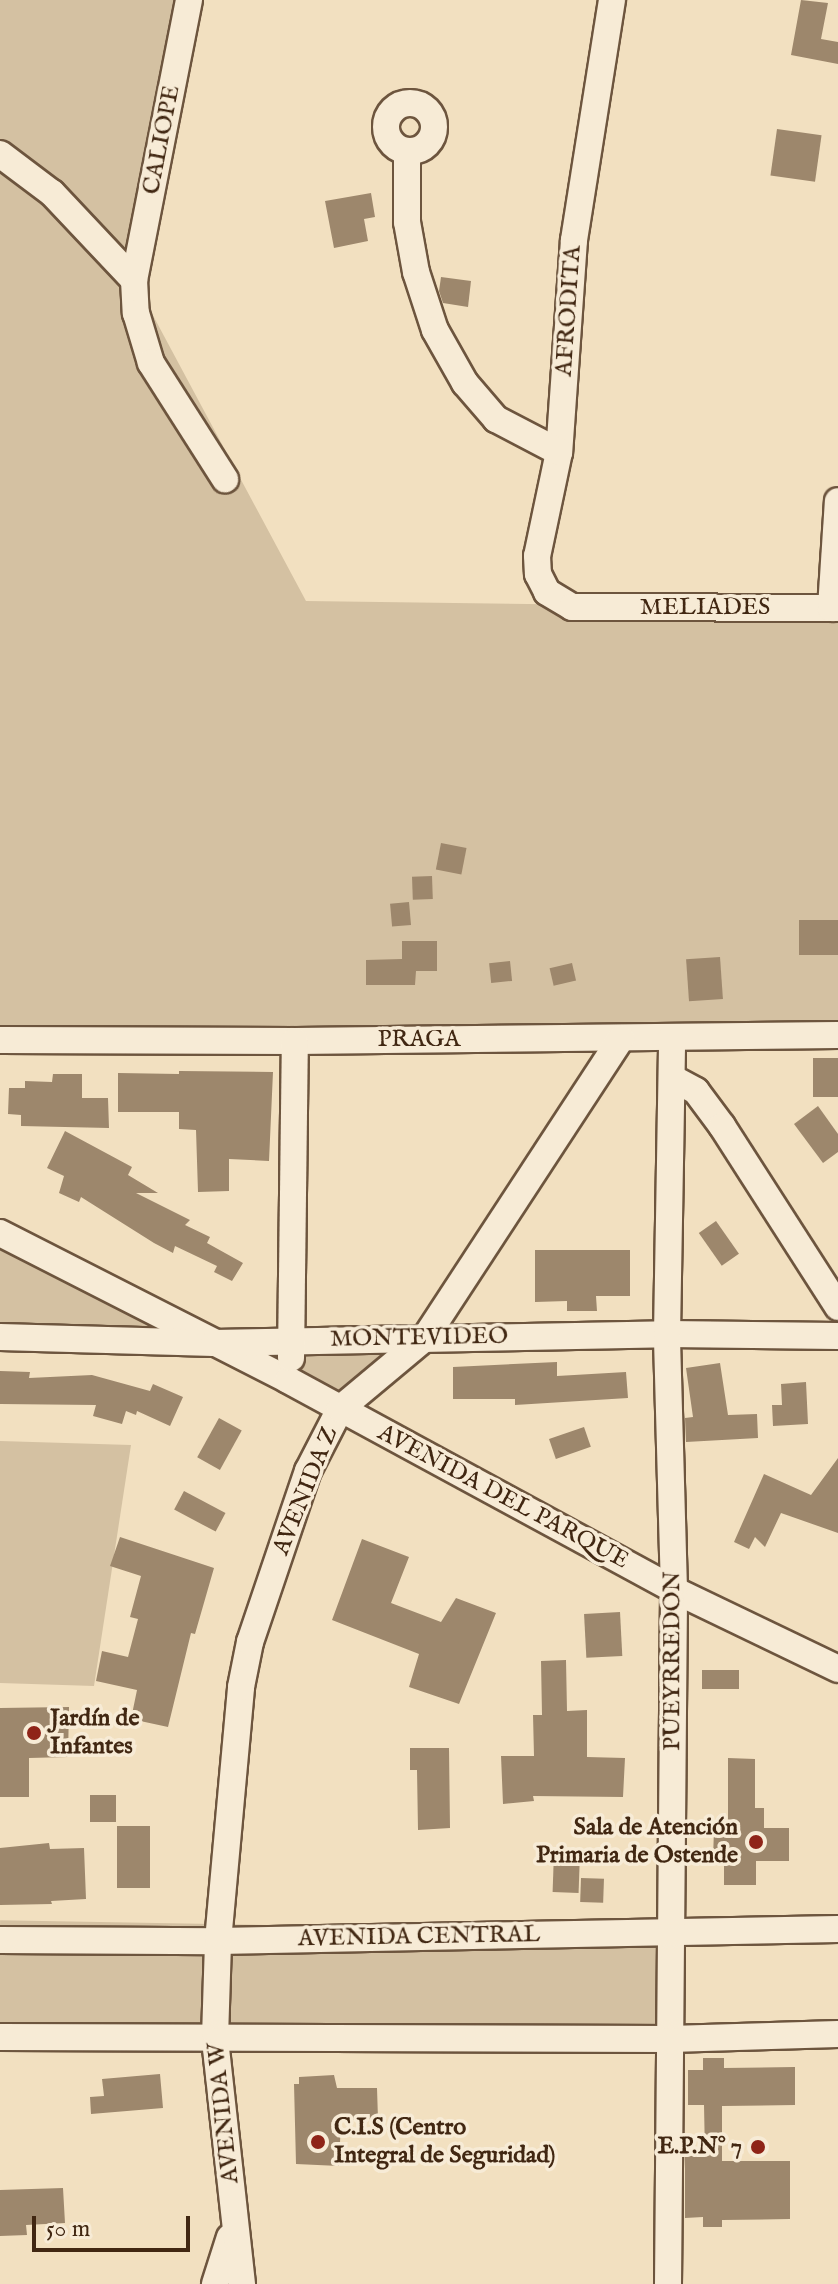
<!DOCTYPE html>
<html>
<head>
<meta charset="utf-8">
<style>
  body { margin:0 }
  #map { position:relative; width:838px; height:2284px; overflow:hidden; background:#f2e0c0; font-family:"IM FELL English",serif }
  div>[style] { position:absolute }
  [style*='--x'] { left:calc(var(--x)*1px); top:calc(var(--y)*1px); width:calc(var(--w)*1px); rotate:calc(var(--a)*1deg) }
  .green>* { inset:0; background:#d4c1a2; transform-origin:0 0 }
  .building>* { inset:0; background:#9d876c; transform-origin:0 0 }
  .roads { filter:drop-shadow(2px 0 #6d553e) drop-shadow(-2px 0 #6d553e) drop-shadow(0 2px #6d553e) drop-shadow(0 -2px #6d553e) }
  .street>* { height:26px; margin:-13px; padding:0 13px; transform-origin:13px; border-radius:13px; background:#f7ebd6 }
  .street>.ring { margin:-13px; padding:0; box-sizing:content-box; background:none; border:26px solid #f7ebd6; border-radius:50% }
  .dots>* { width:22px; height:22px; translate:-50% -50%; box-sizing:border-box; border:4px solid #f7ebd6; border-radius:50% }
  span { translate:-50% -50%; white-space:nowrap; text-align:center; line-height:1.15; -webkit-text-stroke:7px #f7ebd6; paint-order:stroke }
  .street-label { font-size:24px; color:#412712 }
  .poi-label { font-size:24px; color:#412712; font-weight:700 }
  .left { translate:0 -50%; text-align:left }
  .right { translate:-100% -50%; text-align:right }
  .scale { position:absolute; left:32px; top:2216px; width:158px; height:36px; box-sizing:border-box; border:4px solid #412712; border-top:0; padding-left:10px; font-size:24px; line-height:28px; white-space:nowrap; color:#412712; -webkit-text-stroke:6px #f7ebd6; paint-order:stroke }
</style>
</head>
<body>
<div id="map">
  <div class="green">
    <div style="clip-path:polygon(0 0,189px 0,134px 280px,306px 601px,838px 608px,838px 1035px,0 1040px)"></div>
    <div style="clip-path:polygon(0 1233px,214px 1343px,425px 1338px,340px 1409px,214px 1343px,0 1337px)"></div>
    <div style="clip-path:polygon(0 1441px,131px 1445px,94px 1686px,0 1683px)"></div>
    <div style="left:671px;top:1932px;width:107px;height:671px;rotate:91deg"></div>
  </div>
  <div class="building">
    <div style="clip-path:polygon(801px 0,828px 3px,821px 39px,838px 42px,838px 64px,791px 55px)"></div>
    <div style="left:777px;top:129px;width:45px;height:47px;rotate:8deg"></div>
    <div style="clip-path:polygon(371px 193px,375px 217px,364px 219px,368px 241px,334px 248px,325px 201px)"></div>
    <div style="clip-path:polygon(441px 277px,471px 281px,468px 307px,443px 303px,439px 291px)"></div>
    <div style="left:441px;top:843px;width:26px;height:27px;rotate:11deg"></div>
    <div style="left:432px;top:876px;width:23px;height:20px;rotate:88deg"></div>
    <div style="left:409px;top:902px;width:23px;height:19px;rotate:85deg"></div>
    <div style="left:838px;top:920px;width:35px;height:39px;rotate:90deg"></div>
    <div style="clip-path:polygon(402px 941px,437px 941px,437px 971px,416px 971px,415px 985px,366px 985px,366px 960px,402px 959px)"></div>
    <div style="left:720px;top:957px;width:42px;height:34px;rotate:86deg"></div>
    <div style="left:510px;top:961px;width:20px;height:21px;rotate:84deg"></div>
    <div style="left:572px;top:963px;width:18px;height:23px;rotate:77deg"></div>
    <div style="left:838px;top:1058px;width:39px;height:25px;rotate:90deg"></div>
    <div style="clip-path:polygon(179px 1071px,273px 1072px,269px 1161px,229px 1159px,229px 1191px,198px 1192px,196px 1130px,179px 1129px,179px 1112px,118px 1112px,118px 1073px,179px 1074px)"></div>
    <div style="clip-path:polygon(53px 1074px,82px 1074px,82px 1098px,108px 1098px,109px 1128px,21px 1126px,21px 1115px,8px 1114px,9px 1088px,25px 1088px,25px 1081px,52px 1082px)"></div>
    <div style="clip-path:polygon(818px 1106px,838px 1134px,838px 1152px,823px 1163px,794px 1124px)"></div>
    <div style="clip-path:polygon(65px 1131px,132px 1167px,128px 1175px,158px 1193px,136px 1193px,190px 1220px,185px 1225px,210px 1237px,207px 1243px,243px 1263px,232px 1281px,214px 1272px,217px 1266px,175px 1246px,173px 1253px,154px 1243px,81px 1197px,79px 1202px,59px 1193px,64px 1176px,47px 1168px)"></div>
    <div style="left:716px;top:1221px;width:40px;height:21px;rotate:55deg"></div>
    <div style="clip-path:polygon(535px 1250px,630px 1250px,630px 1296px,596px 1296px,597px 1311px,567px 1311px,567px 1301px,535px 1302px)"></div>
    <div style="clip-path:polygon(557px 1362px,557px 1376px,626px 1372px,628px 1398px,515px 1405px,515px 1399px,453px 1399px,453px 1367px)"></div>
    <div style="clip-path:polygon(720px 1363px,728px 1415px,757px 1414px,758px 1438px,686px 1442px,685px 1418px,693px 1417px,686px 1368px)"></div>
    <div style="clip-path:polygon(0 1371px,30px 1372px,29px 1378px,92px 1375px,150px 1391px,153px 1384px,183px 1397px,170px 1426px,137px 1411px,136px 1415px,126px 1411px,122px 1424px,93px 1416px,96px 1405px,0 1404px)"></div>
    <div style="clip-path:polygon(806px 1382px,808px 1424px,773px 1426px,772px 1405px,782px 1405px,781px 1384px)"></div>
    <div style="left:219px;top:1418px;width:26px;height:45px;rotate:29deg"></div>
    <div style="left:584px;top:1427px;width:21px;height:37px;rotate:71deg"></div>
    <div style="clip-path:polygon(838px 1458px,838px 1533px,781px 1513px,765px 1547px,755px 1537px,749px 1549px,734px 1542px,764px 1474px,811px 1495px)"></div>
    <div style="left:184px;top:1491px;width:47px;height:21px;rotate:28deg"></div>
    <div style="clip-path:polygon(120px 1537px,214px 1568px,195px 1634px,191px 1633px,168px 1727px,131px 1719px,137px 1690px,96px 1681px,102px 1651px,128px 1657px,138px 1619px,130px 1617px,141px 1576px,110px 1566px)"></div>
    <div style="clip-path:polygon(362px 1539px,409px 1557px,391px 1603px,441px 1622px,456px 1598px,496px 1613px,459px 1704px,409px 1687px,419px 1654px,332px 1620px)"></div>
    <div style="left:620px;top:1612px;width:44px;height:36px;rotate:87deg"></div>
    <div style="clip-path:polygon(566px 1660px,567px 1711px,587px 1710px,587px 1757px,625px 1758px,623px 1797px,533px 1796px,534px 1801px,503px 1804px,501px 1756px,534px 1756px,533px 1715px,542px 1715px,541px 1661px)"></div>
    <div style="left:702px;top:1670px;width:37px;height:19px"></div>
    <div style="clip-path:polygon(69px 1707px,68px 1757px,29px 1758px,29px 1797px,0 1797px,0 1708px)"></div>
    <div style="clip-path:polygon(410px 1748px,449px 1748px,450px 1828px,418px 1830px,417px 1770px,410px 1770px)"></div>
    <div style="clip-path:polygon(728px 1758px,755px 1759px,755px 1808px,764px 1808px,764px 1828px,789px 1828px,789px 1861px,756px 1861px,756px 1885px,724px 1885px,724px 1860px,713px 1859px,714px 1829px,728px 1829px)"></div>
    <div style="left:116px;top:1795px;width:27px;height:26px;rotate:90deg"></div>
    <div style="left:117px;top:1826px;width:33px;height:62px"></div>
    <div style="clip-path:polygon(49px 1843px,50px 1849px,84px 1848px,86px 1899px,51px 1901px,52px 1904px,0 1905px,0 1848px)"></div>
    <div style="left:554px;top:1852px;width:26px;height:40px;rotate:2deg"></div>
    <div style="left:581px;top:1878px;width:23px;height:24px;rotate:2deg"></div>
    <div style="clip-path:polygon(703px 2058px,724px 2058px,724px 2068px,795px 2067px,795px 2105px,722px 2106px,722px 2161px,790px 2161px,790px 2219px,722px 2220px,722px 2227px,703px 2227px,703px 2217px,685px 2218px,685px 2156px,705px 2155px,704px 2105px,688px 2105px,688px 2070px,703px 2070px)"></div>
    <div style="clip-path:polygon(160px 2074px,163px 2108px,91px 2114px,90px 2097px,104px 2096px,102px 2079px)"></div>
    <div style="clip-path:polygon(334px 2075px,337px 2088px,377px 2088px,378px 2119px,341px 2120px,339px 2166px,296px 2164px,294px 2084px,299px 2084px,299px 2077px)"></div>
    <div style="clip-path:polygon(63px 2188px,65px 2223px,26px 2225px,27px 2235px,0 2236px,0 2190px)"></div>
  </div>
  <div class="roads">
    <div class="street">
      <div style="--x:189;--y:0;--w:285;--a:101.1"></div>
      <div style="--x:134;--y:280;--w:33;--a:87"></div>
      <div style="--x:136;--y:313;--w:52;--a:73.3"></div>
      <div style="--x:151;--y:363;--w:138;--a:57.5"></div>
      <div style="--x:612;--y:0;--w:243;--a:99"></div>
      <div style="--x:574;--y:240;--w:213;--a:94"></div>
      <div style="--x:559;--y:452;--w:106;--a:101.9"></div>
      <div style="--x:537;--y:556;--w:18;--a:87"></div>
      <div style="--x:538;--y:574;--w:20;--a:63"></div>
      <div style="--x:547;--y:592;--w:29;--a:31"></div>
      <div style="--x:572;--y:607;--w:266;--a:0.2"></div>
      <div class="ring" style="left:386px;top:103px;width:22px;height:22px"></div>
      <div style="--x:407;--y:151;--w:71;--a:90"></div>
      <div style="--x:407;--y:222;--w:51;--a:79.8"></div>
      <div style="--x:416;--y:272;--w:61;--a:71.9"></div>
      <div style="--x:435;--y:330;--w:61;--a:60.5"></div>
      <div style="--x:465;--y:383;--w:48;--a:49.3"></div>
      <div style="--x:496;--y:419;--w:71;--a:27.6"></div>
      <div style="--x:0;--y:154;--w:65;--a:36.9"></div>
      <div style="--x:52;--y:193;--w:120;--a:46.7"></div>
      <div style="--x:831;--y:608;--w:107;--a:-86.3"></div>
      <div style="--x:0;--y:1040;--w:295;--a:0.2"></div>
      <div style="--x:295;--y:1041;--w:543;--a:-0.63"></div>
      <div style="--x:672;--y:1078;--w:27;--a:28"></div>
      <div style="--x:696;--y:1091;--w:44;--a:53.4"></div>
      <div style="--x:722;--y:1126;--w:215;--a:57.3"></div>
      <div style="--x:0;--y:1233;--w:323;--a:27"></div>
      <div style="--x:288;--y:1380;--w:439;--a:28.5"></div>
      <div style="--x:674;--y:1590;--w:182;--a:25.7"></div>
      <div style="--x:0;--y:1337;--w:214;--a:1.6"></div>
      <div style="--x:214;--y:1343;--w:453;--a:-1.1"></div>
      <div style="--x:667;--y:1334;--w:171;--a:0.7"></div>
      <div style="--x:291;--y:1358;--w:317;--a:-89.3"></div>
      <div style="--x:0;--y:1940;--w:218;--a:0.3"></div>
      <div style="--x:218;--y:1941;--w:620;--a:-1.11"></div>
      <div style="--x:0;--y:2037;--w:670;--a:0.17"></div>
      <div style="--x:670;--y:2039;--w:168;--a:-1.7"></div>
      <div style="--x:215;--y:2284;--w:49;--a:-72.3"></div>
      <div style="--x:242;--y:2284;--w:247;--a:-96.3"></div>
      <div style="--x:215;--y:2038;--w:97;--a:-88.2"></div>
      <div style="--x:218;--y:1941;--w:255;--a:-84.8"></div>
      <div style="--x:241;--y:1687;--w:46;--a:-78.7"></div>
      <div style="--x:250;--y:1642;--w:181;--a:-71.3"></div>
      <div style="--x:308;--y:1471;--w:70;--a:-62.7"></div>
      <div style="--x:340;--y:1409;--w:111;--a:-39.9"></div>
      <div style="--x:425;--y:1338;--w:358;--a:-56.8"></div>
      <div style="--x:668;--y:2284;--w:694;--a:-89.5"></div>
      <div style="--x:674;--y:1590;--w:256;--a:-91.6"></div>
      <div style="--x:667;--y:1334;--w:297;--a:-89"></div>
    </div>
  </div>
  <div class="dots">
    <div style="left:34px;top:1733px;background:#8f2418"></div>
    <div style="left:756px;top:1842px;background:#8f2418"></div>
    <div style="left:318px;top:2142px;background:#8f2418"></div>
    <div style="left:758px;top:2147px;background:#8f2418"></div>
  </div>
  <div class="street-label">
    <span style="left:162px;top:140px;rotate:-79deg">CALIOPE</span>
    <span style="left:569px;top:311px;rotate:-86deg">AFRODITA</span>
    <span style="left:705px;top:608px">MELIADES</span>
    <span style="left:419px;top:1040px">PRAGA</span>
    <span style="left:419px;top:1338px;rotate:-1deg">MONTEVIDEO</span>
    <span style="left:306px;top:1491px;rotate:-68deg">AVENIDA Z</span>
    <span style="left:503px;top:1497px;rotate:28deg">AVENIDA DEL PARQUE</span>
    <span style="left:673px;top:1661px;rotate:-90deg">PUEYRREDON</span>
    <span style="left:419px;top:1937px;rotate:-1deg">AVENIDA CENTRAL</span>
    <span style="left:224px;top:2113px;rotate:-96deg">AVENIDA W</span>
  </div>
  <div class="poi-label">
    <span class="left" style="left:50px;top:1733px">Jardín de<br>Infantes</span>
    <span class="right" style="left:738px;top:1842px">Sala de Atención<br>Primaria de Ostende</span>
    <span class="left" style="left:334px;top:2142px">C.I.S (Centro<br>Integral de Seguridad)</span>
    <span class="right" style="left:742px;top:2147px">E.P.N° 7</span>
  </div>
  <div class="scale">50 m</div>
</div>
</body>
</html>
